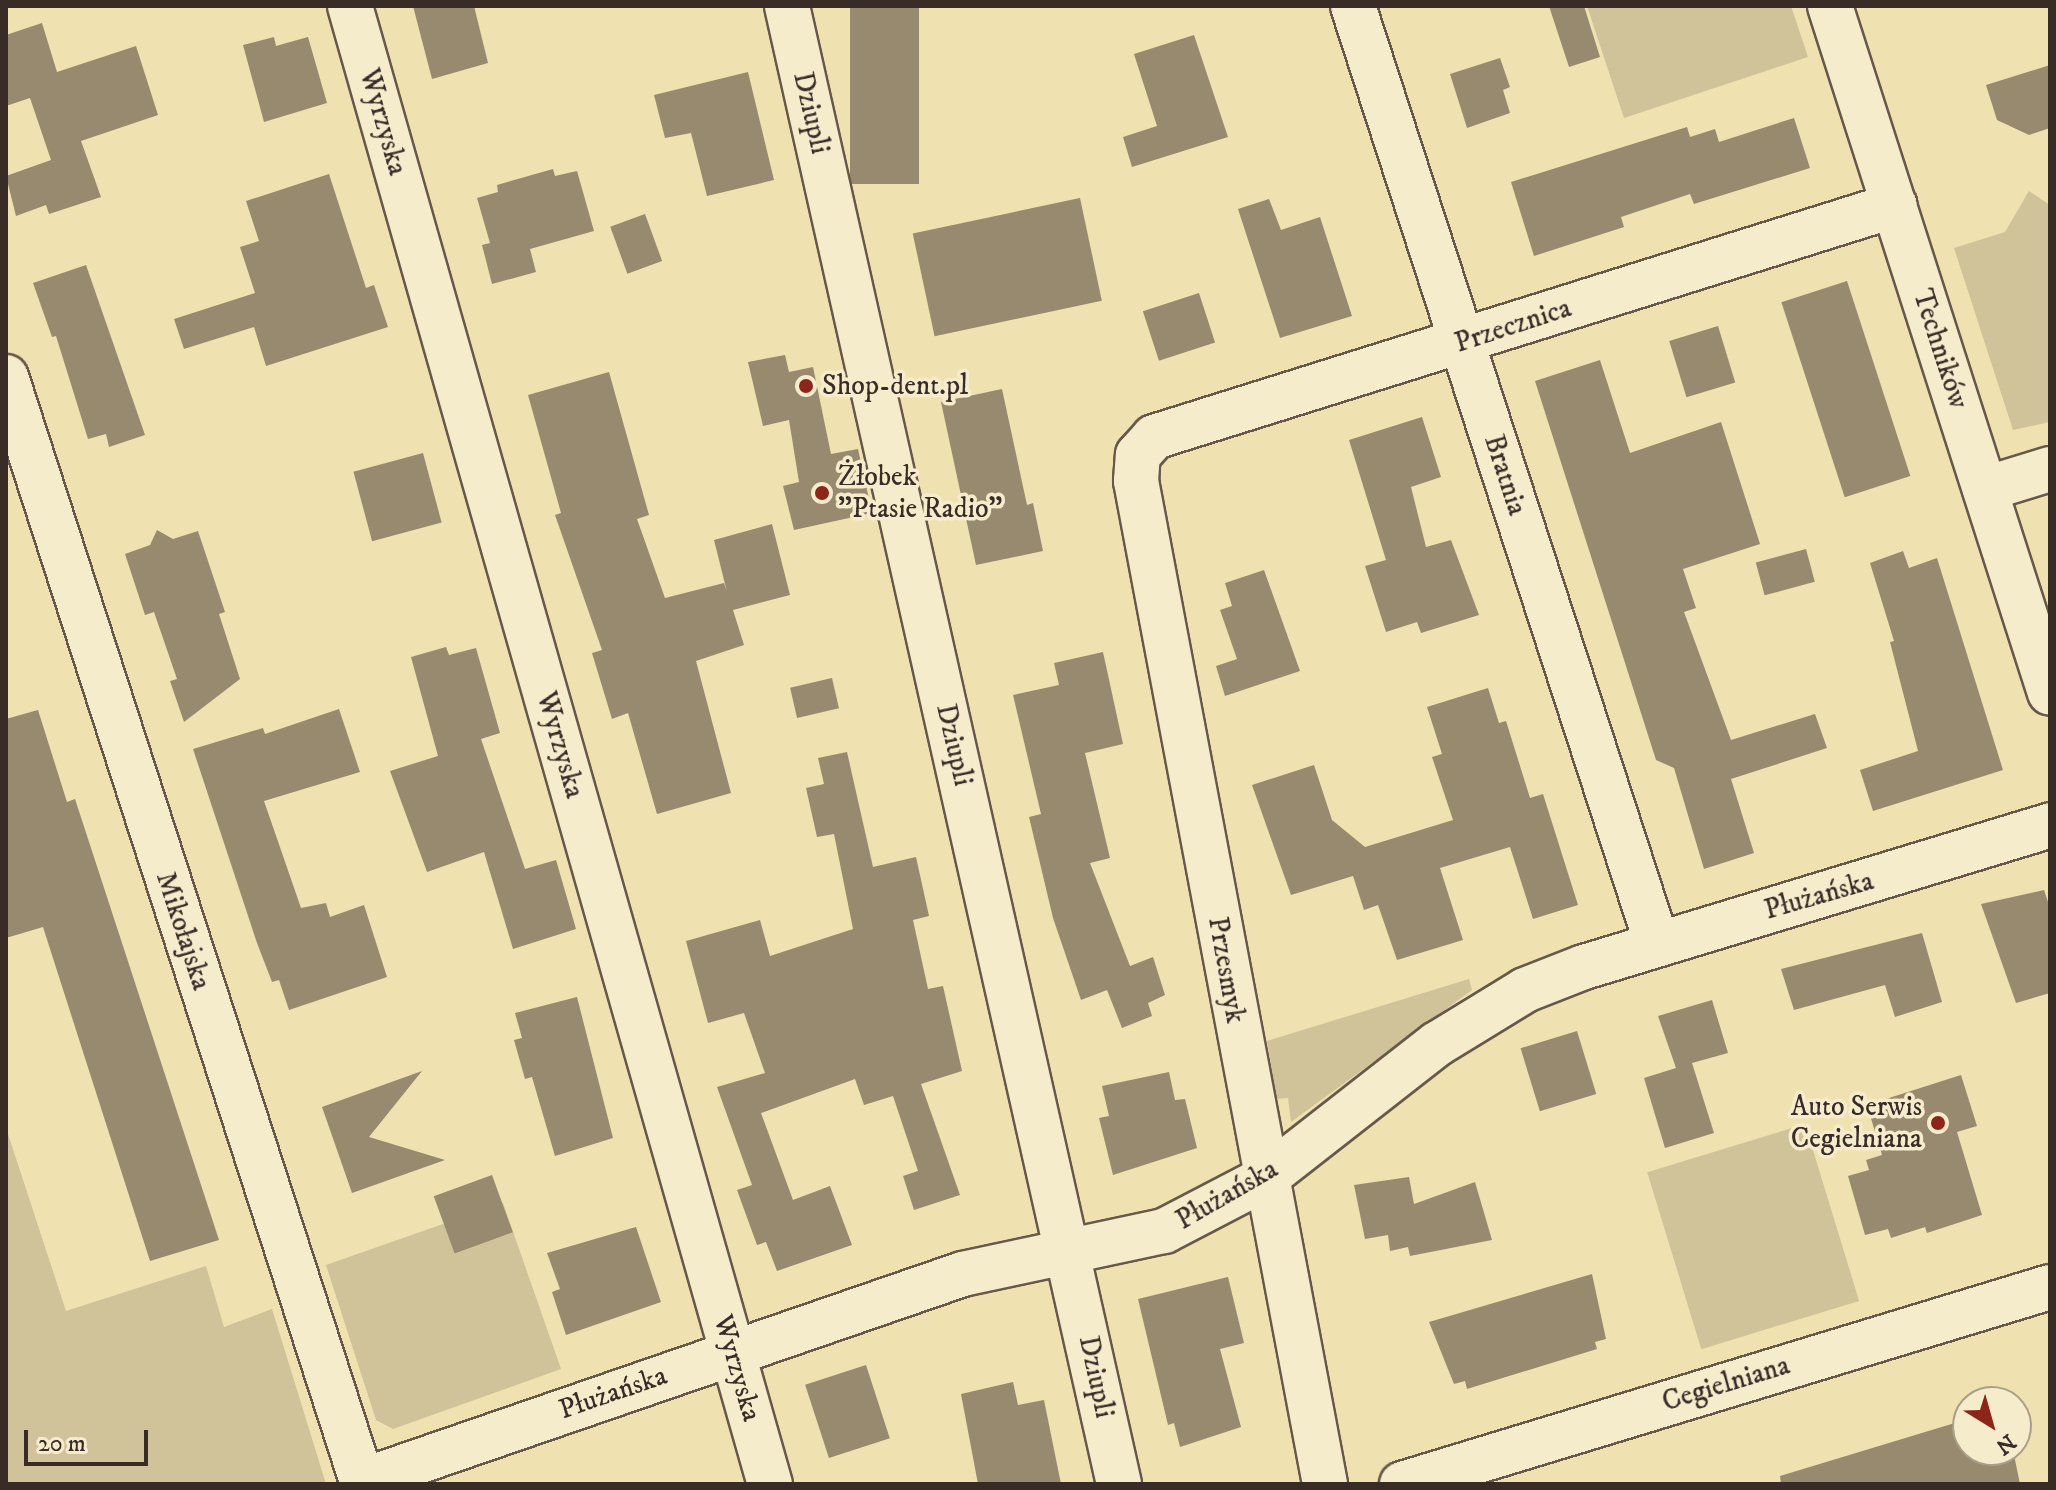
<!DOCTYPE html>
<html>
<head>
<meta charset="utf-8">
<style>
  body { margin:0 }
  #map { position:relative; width:2056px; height:1490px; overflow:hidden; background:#efe1b0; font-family:"IM FELL DW Pica",serif }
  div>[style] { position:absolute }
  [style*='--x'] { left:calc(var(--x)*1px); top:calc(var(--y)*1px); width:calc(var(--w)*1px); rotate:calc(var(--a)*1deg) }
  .green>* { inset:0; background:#d0c299; transform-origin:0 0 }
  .building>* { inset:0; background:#988a6e; transform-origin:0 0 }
  .roads { filter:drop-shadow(2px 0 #665949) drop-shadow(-2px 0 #665949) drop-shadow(0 2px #665949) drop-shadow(0 -2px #665949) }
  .minor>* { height:44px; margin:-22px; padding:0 22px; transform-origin:22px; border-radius:22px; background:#f5eccc }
  .dots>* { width:22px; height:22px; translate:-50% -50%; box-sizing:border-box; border:4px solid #f5eccc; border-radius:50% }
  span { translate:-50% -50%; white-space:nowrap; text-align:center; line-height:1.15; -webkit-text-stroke:7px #f5eccc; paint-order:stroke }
  .street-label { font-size:28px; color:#392c27 }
  .poi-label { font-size:28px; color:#392c27 }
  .left { translate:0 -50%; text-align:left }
  .right { translate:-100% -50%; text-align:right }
  .frame { position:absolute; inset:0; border:8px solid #392c27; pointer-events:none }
  .north { position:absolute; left:1952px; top:1386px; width:80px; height:80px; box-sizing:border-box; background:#f5eccc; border:2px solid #aa9f8a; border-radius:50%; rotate:143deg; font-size:22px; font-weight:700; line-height:32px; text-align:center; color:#392c27 }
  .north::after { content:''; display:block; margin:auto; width:28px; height:36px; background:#8f2418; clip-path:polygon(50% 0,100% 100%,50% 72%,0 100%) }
  .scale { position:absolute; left:24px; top:1430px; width:124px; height:36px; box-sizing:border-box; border:4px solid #392c27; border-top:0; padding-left:10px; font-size:24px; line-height:28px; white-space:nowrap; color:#392c27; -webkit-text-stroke:6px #f5eccc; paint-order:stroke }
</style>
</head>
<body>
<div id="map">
  <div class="green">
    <div style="clip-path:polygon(1587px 6px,1791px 6px,1808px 57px,1624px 118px)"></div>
    <div style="clip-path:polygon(2029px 191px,2050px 205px,2050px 422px,2013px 430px,1954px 248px,2005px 232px)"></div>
    <div style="clip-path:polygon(1469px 979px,1472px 990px,1291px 1122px,1288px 1098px,1277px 1099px,1267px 1041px)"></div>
    <div style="left:1805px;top:1124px;width:185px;height:165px;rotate:73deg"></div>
    <div style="clip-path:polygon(6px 1128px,66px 1311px,206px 1266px,224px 1327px,272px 1309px,326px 1484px,6px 1484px)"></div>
    <div style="clip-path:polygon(503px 1203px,561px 1369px,393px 1429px,376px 1420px,326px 1265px)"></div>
  </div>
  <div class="building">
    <div style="clip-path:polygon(413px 6px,474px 6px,488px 63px,432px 79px)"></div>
    <div style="left:850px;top:6px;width:69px;height:178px"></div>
    <div style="clip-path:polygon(1549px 6px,1584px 6px,1600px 57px,1569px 67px)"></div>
    <div style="clip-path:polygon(42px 23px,57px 72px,136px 46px,158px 115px,81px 141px,101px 197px,49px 214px,46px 205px,16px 216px,6px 176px,51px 160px,30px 98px,6px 106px,6px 35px)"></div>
    <div style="clip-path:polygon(1194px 35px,1228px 137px,1132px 167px,1123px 137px,1157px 126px,1134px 54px)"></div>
    <div style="clip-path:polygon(274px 37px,276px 46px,308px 37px,327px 103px,264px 122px,243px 45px)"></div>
    <div style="clip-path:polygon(1500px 58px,1510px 87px,1503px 90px,1510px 113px,1467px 128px,1450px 74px)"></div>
    <div style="clip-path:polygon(2050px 65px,2050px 128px,2029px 135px,1997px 120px,1986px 85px)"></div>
    <div style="clip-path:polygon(748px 72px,774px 180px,707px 196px,691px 133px,665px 138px,654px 95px)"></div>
    <div style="clip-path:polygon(1794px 118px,1810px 168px,1694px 204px,1690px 194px,1621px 217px,1624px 227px,1534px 256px,1511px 182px,1687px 127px,1690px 137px,1715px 129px,1719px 142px)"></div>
    <div style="clip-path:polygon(553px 169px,555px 176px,577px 171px,594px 231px,530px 249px,536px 272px,492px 284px,482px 245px,490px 243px,477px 198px,498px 192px,497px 185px)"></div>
    <div style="clip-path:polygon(329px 174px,366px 288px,374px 285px,388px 327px,266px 366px,254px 327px,184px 349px,174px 319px,255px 293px,240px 247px,259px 241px,246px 201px)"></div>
    <div style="left:1080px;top:198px;width:105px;height:171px;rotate:78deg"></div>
    <div style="clip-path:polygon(1269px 199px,1281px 230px,1320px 217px,1352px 316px,1280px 338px,1238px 209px)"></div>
    <div style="left:645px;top:214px;width:50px;height:37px;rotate:70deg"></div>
    <div style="clip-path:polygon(86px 265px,145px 435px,109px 447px,106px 434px,88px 439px,56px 336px,52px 337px,33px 283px)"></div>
    <div style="left:1847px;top:281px;width:205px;height:69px;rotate:72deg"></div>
    <div style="left:1199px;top:293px;width:52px;height:59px;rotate:72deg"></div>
    <div style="left:1718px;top:326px;width:59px;height:51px;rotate:73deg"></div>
    <div style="clip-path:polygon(785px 355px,789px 372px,813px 367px,831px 454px,858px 449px,872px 513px,794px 530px,783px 486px,799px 482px,789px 420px,763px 426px,748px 362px)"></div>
    <div style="clip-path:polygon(1600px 360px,1630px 453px,1721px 422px,1760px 544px,1683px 569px,1696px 608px,1684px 612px,1731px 740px,1815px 714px,1827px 748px,1731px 779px,1754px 853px,1704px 869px,1674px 768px,1656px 760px,1535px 381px)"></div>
    <div style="clip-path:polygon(609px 372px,649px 515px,637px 519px,665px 598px,724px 583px,727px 592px,714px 540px,772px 524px,790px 595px,733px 610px,744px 645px,696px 661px,731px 793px,657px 814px,628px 713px,612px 719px,592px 653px,602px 650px,555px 515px,561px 513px,528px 395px)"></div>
    <div style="clip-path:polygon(1002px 389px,1027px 505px,1033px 503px,1043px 551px,976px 565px,941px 402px)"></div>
    <div style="clip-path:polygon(1422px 417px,1441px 477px,1411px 487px,1426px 547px,1451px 540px,1479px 615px,1421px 633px,1417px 622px,1386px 632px,1365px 566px,1386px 560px,1349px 440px)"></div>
    <div style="left:423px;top:453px;width:72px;height:72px;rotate:75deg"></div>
    <div style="clip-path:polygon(157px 530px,173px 539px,198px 531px,225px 612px,219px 614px,240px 679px,184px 722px,170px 681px,177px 679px,154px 612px,145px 615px,125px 554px,150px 545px)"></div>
    <div style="left:1806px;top:549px;width:34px;height:52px;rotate:75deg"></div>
    <div style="clip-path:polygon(1903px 551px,1909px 568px,1937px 558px,2003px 770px,1873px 811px,1860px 770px,1918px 751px,1890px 642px,1894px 641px,1870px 563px)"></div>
    <div style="clip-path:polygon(1264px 570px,1300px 671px,1225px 696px,1216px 666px,1237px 659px,1220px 610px,1232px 606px,1225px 583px)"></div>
    <div style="clip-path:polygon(446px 647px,449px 655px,476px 648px,500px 733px,481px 739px,525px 869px,556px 860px,576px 929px,513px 949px,484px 852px,427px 872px,390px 771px,438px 756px,411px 657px)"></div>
    <div style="clip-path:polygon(1103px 652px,1123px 744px,1085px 753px,1110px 858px,1090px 863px,1130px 966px,1153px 957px,1165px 995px,1148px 1003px,1152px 1016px,1122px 1028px,1107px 990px,1081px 1000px,1053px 918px,1029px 817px,1041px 814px,1013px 695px,1059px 685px,1054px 663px)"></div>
    <div style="left:832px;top:678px;width:31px;height:43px;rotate:77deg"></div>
    <div style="clip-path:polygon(1488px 688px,1499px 723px,1506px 721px,1530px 798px,1543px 794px,1578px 905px,1533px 919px,1510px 847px,1440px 868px,1463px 940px,1397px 960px,1378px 905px,1364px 910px,1353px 876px,1291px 895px,1252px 785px,1314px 765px,1332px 820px,1365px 847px,1453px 820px,1432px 757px,1442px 754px,1427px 707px)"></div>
    <div style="clip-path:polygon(339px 709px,360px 772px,264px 801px,301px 908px,326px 903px,330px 917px,364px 905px,387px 977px,289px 1010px,279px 980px,272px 982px,257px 943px,193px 749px,263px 728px,265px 734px)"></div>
    <div style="clip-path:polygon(38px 710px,67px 802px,75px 799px,219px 1240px,150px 1261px,43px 927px,6px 938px,6px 719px)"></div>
    <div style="clip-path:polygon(847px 752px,873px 867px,916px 857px,929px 916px,913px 920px,928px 989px,943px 986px,962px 1071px,921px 1084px,960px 1195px,914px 1210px,903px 1176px,918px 1171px,893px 1096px,864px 1105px,855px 1079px,761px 1113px,793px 1200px,830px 1186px,852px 1245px,777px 1271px,766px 1242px,757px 1245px,737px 1190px,752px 1185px,717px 1087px,765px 1073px,744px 1013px,708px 1023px,686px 941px,760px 920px,770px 956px,853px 929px,834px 834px,817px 837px,806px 788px,824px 784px,818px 758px)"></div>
    <div style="clip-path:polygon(2044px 890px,2050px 908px,2050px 993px,2016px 1003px,1981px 904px)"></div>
    <div style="clip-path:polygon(1922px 933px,1942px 1002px,1895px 1017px,1885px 985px,1794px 1010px,1781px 969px)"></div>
    <div style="clip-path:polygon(577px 997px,613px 1138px,555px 1156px,532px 1077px,525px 1079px,514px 1040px,522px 1038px,515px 1013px)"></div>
    <div style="clip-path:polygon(1712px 1000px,1728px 1053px,1692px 1063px,1714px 1133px,1665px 1148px,1644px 1078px,1676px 1068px,1658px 1016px)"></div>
    <div style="left:1577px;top:1031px;width:66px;height:59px;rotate:73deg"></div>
    <div style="clip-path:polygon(422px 1071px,369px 1137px,445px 1160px,352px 1193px,322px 1107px)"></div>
    <div style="clip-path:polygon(1169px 1072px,1175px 1100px,1185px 1099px,1197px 1148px,1113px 1175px,1099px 1118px,1109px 1116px,1102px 1086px)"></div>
    <div style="clip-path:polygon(1961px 1075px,1977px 1126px,1957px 1132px,1982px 1215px,1927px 1233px,1925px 1227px,1891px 1238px,1888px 1229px,1865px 1235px,1848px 1176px,1869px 1170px,1866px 1160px,1882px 1155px,1867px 1105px)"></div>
    <div style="left:492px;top:1175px;width:61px;height:62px;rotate:70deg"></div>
    <div style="clip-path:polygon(1409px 1177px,1414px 1204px,1475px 1182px,1492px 1240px,1410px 1256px,1408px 1247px,1390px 1251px,1388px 1235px,1365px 1239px,1354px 1185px)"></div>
    <div style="clip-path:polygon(636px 1227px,661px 1302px,566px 1335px,552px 1292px,560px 1289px,547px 1253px)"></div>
    <div style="clip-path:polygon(1592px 1274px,1606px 1339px,1595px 1342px,1597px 1349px,1467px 1389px,1465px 1381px,1454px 1384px,1429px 1322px)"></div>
    <div style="clip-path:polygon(1228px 1277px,1244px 1343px,1220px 1349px,1241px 1427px,1180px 1447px,1174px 1423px,1168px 1425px,1138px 1299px)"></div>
    <div style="left:866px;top:1365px;width:77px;height:64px;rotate:72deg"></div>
    <div style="clip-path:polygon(1013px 1382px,1018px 1405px,1044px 1400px,1061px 1484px,978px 1484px,961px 1394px)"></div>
    <div style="clip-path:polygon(1968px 1419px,1968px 1450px,2013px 1450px,2020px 1484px,1781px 1484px,1780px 1476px)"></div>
  </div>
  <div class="roads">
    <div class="minor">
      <div style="--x:350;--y:6;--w:1537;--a:74.14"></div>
      <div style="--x:787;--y:6;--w:1515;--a:77.34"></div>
      <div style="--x:1353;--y:6;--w:986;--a:72.04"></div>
      <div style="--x:1830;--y:6;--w:721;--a:72.24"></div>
      <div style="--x:6;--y:377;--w:1163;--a:72.13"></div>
      <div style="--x:1985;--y:489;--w:68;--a:-17.1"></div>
      <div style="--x:362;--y:1481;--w:636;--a:-19.01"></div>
      <div style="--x:963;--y:1274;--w:206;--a:-12.1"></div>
      <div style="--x:1164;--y:1231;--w:113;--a:-27.5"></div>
      <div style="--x:1264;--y:1179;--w:219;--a:-38"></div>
      <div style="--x:1437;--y:1044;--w:103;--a:-31.5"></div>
      <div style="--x:1525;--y:990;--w:63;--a:-21.3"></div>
      <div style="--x:1584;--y:967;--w:487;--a:-16.9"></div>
      <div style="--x:1325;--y:1484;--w:1021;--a:-100.67"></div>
      <div style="--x:1136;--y:481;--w:26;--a:-86"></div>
      <div style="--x:1138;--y:455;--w:24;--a:-48"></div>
      <div style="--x:1154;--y:437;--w:776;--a:-17.38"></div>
      <div style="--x:1402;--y:1484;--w:677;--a:-16.91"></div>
    </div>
  </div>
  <div class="dots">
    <div style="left:806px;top:386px;background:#8f2418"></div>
    <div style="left:822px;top:493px;background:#8f2418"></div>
    <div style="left:1938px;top:1123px;background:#8f2418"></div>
  </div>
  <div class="street-label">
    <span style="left:811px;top:113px;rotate:77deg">Dziupli</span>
    <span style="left:383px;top:122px;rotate:74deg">Wyrzyska</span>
    <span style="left:1513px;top:326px;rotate:-18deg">Przecznica</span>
    <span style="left:1940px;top:349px;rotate:72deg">Techników</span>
    <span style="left:1505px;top:475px;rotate:72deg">Bratnia</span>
    <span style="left:560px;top:745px;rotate:74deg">Wyrzyska</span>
    <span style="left:954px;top:745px;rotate:77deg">Dziupli</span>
    <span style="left:1819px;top:896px;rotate:-16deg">Płużańska</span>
    <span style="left:183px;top:931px;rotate:72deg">Mikołajska</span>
    <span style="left:1226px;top:970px;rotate:80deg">Przesmyk</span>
    <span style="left:1227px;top:1195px;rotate:-30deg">Płużańska</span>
    <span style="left:737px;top:1368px;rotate:74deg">Wyrzyska</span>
    <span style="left:1096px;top:1377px;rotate:78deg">Dziupli</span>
    <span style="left:1726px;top:1384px;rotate:-17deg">Cegielniana</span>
    <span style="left:613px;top:1393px;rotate:-19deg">Płużańska</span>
  </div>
  <div class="poi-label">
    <span class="left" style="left:822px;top:386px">Shop-dent.pl</span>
    <span class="left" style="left:838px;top:493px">Żłobek<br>"Ptasie Radio"</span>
    <span class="right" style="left:1922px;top:1123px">Auto Serwis<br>Cegielniana</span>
  </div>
  <div class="frame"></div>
  <div class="north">N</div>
  <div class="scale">20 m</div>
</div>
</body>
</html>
